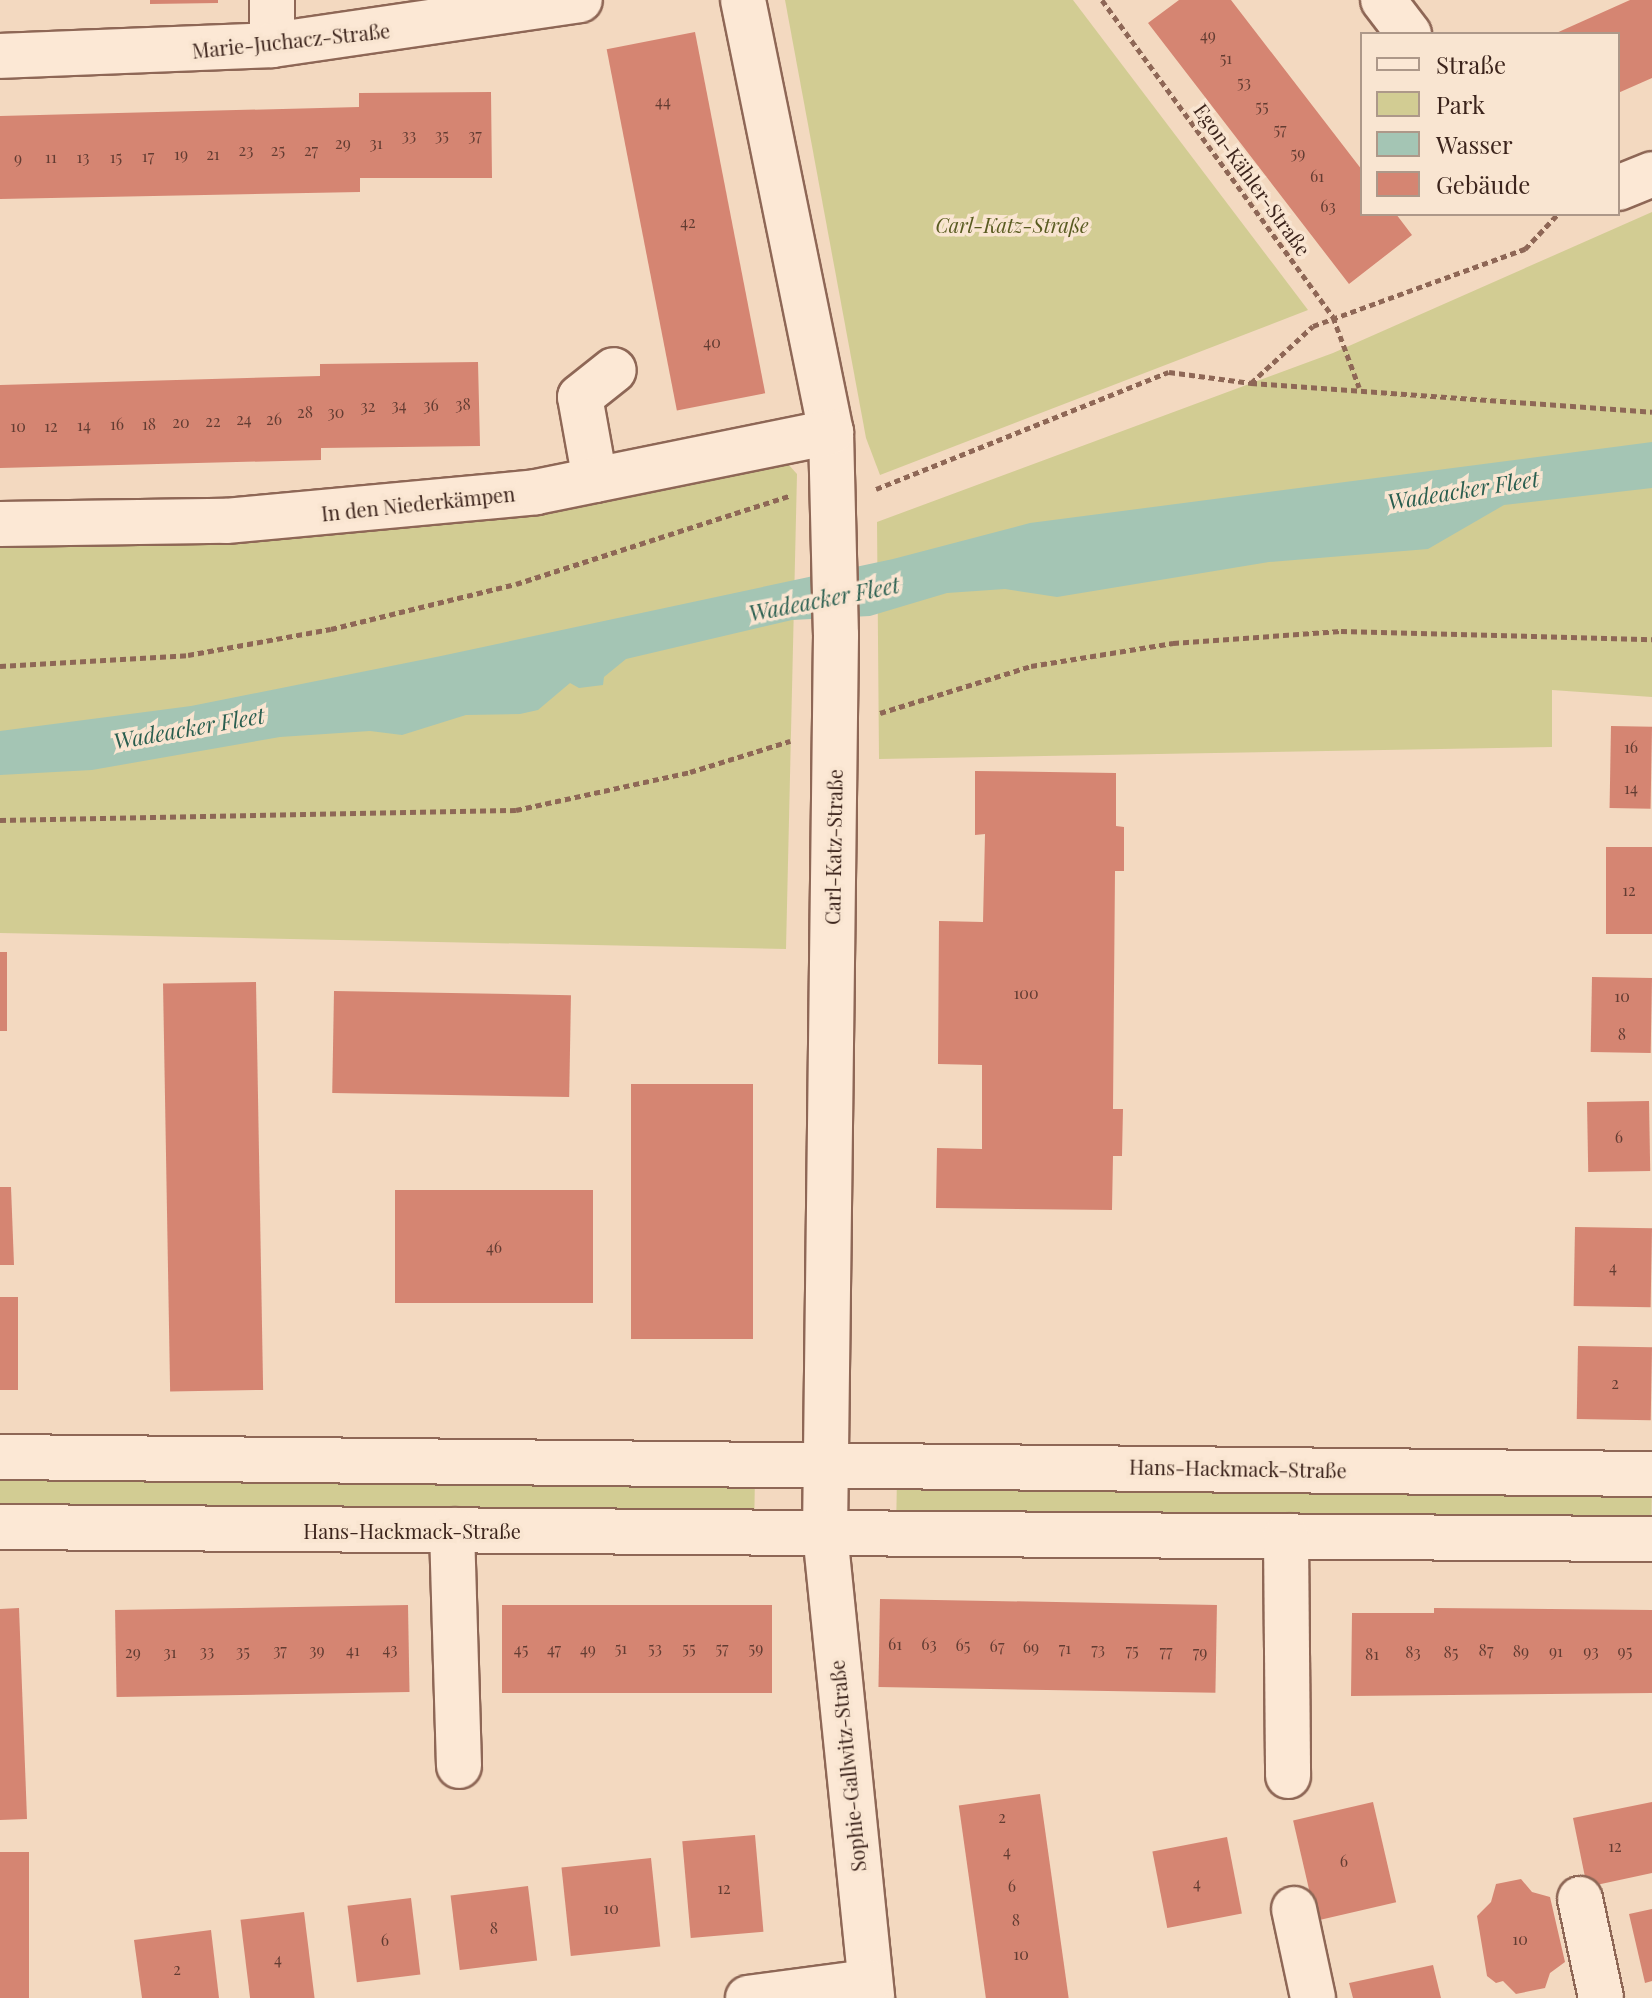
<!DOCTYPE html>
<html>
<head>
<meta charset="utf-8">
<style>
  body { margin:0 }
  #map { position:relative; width:1652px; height:1998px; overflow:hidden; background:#f3d9c0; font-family:"Playfair Display",serif }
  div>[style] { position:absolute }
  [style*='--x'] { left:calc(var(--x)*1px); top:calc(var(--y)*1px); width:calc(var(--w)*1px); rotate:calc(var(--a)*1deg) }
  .green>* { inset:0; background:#d2cc93; transform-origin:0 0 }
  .water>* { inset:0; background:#a4c5b4 }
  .building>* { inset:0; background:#d58572; transform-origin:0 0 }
  .path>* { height:5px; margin-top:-2.5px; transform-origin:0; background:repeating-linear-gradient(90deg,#8e6756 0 6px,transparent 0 10px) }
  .roads { filter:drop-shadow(2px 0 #8e6756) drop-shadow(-2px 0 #8e6756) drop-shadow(0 2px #8e6756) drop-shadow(0 -2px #8e6756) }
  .minor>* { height:44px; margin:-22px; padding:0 22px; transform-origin:22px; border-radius:22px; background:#fce8d5 }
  span { translate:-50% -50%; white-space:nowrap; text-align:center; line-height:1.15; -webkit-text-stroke:7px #f9e5d1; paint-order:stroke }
  .number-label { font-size:16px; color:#623c32 }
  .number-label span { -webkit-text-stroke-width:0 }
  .street-label { font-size:20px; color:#3c241c }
  .park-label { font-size:20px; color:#595b20; font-style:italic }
  .water-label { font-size:22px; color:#295e4f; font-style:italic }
  .legend { position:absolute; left:1360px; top:32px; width:260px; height:184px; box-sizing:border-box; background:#f9e5d1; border:2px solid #ad9889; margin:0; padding:10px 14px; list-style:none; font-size:24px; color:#3c241c }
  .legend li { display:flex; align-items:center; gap:16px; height:40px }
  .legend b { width:40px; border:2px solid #ad9889 }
</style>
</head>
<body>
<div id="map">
  <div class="green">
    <div style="clip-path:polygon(785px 0,1073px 0,1308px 310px,880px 475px,866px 438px)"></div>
    <div style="clip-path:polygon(1652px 212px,1652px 697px,1552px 690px,1552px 747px,879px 759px,877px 522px,1333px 353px)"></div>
    <div style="clip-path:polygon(787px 463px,797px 474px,786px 949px,0 933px,0 541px)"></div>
    <div style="left:0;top:1469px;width:755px;height:46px;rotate:1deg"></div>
    <div style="left:897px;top:1476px;width:755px;height:46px;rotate:1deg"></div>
  </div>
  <div class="water">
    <div style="clip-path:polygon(1652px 442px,1652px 488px,1504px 505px,1428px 549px,1269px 562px,1057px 597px,1005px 589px,947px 593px,870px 616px,792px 620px,626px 659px,604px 677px,603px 685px,579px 688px,570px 683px,538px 710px,520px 714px,466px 715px,402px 735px,370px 731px,280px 737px,92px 770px,0 775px,0 731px,191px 706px,441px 656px,893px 559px,1030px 523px)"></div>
  </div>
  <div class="building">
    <div style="clip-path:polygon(150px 0,218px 0,218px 3px,150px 4px)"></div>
    <div style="clip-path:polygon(1179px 0,1231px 0,1362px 170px,1362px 214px,1396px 214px,1412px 235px,1349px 284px,1148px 23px)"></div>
    <div style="clip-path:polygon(1630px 0,1652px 0,1652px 78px,1618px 93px,1618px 34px,1554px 34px)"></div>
    <div style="left:695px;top:32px;width:368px;height:90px;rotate:79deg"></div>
    <div style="clip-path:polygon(491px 92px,492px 178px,360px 178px,360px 192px,0 199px,0 116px,359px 107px,359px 93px)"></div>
    <div style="clip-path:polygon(478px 362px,480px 446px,321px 448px,321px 460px,0 468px,0 385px,320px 376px,320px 364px)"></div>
    <div style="left:1611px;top:726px;width:41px;height:82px;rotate:1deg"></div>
    <div style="clip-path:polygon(975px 771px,1116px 773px,1116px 826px,1124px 827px,1124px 871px,1115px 871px,1113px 1109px,1123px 1109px,1122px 1156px,1113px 1156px,1112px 1210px,936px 1208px,937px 1148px,982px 1149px,982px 1065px,938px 1064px,939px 921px,983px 922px,985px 834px,975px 835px)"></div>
    <div style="left:1606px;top:847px;width:46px;height:87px"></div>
    <div style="left:0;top:952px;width:7px;height:79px"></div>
    <div style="left:1592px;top:977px;width:60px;height:75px;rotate:1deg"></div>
    <div style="left:256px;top:982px;width:408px;height:93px;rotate:89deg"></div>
    <div style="left:334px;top:991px;width:237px;height:102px;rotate:1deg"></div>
    <div style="left:753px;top:1084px;width:255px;height:122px;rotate:90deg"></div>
    <div style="left:1649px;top:1101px;width:70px;height:62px;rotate:89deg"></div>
    <div style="clip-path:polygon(0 1187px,11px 1187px,14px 1265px,0 1265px)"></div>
    <div style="left:395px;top:1190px;width:198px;height:113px"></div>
    <div style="left:1575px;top:1227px;width:77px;height:79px;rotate:1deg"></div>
    <div style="left:0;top:1297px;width:18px;height:93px"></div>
    <div style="left:1578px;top:1346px;width:74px;height:73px;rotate:1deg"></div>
    <div style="left:880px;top:1599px;width:337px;height:88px;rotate:1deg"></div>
    <div style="left:408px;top:1605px;width:87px;height:293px;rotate:89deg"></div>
    <div style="left:502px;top:1605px;width:270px;height:88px"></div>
    <div style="clip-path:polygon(19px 1608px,27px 1819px,0 1820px,0 1609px)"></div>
    <div style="clip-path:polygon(1434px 1608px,1652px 1610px,1652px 1693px,1351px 1696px,1352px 1613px,1434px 1613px)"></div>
    <div style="left:1040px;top:1794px;width:206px;height:82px;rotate:82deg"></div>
    <div style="left:1373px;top:1802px;width:103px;height:82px;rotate:77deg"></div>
    <div style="clip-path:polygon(1652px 1802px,1652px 1873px,1587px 1887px,1573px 1818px)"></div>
    <div style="left:755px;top:1835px;width:97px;height:73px;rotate:85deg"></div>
    <div style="left:1227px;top:1837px;width:78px;height:76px;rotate:79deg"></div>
    <div style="left:0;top:1852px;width:29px;height:146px"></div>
    <div style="left:651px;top:1858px;width:89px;height:90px;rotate:84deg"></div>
    <div style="clip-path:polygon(1521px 1879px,1532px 1892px,1550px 1897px,1565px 1962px,1550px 1973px,1545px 1988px,1516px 1994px,1503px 1981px,1496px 1983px,1487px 1976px,1477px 1916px,1491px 1902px,1496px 1884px)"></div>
    <div style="left:528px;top:1886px;width:75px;height:78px;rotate:83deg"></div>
    <div style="left:411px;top:1898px;width:77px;height:64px;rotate:83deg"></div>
    <div style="clip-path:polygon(1652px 1909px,1652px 1981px,1645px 1983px,1629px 1914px)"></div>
    <div style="left:304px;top:1912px;width:87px;height:64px;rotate:83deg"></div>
    <div style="clip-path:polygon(211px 1930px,219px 1998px,142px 1998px,134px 1940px)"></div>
    <div style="clip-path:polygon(1433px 1965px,1441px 1998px,1353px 1998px,1349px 1983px)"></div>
  </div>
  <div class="path">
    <div style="--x:1102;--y:0;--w:392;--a:53.9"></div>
    <div style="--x:1333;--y:317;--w:75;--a:69.6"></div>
    <div style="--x:1251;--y:383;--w:84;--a:-42.6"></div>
    <div style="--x:1313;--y:326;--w:226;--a:-20"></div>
    <div style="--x:1525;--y:249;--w:48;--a:-46.7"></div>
    <div style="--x:876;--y:489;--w:315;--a:-21.8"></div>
    <div style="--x:1169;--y:372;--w:83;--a:7.6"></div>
    <div style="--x:1251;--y:383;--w:402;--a:4.1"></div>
    <div style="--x:0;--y:666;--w:188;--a:-3.3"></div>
    <div style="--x:188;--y:655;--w:145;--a:-10.3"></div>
    <div style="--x:331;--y:629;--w:190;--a:-13.7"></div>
    <div style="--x:516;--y:584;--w:287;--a:-17.9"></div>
    <div style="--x:880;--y:713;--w:158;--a:-17.3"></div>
    <div style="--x:1031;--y:666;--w:144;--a:-9.2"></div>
    <div style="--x:1173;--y:643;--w:168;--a:-4.1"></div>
    <div style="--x:1341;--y:631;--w:311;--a:1.5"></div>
    <div style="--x:0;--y:820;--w:516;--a:-1.11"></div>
    <div style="--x:516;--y:810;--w:178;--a:-12.3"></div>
    <div style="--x:690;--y:772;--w:105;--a:-17.2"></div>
  </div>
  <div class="roads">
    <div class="minor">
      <div style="--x:743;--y:0;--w:441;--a:78.5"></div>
      <div style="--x:831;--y:432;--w:203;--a:88.6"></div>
      <div style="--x:836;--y:635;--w:898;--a:90.7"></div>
      <div style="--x:825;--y:1533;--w:467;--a:84.2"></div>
      <div style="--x:1383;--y:0;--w:43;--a:52.6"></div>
      <div style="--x:272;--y:45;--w:45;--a:-90"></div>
      <div style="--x:0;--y:56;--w:272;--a:-2.3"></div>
      <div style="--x:272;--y:45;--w:311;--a:-8.3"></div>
      <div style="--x:1618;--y:188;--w:37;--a:-22"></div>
      <div style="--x:595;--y:480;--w:84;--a:-100.2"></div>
      <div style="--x:580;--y:397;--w:43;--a:-38.5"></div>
      <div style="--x:0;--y:524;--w:226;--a:-0.8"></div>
      <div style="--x:226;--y:521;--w:311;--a:-5.3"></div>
      <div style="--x:536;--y:492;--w:301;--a:-11.5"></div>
      <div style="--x:0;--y:1457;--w:1652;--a:0.59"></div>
      <div style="--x:0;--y:1527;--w:1652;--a:0.42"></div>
      <div style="--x:452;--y:1530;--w:236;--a:88.3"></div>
      <div style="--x:1286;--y:1536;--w:240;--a:89.5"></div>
      <div style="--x:1580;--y:1899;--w:101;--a:78"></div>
      <div style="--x:1294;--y:1909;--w:91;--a:77.9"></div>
      <div style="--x:748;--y:1998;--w:121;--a:-7.6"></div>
    </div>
  </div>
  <div class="number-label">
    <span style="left:1208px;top:35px">49</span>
    <span style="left:1226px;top:58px">51</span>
    <span style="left:1244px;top:82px">53</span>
    <span style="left:663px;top:101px">44</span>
    <span style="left:1262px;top:106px">55</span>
    <span style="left:1280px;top:129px">57</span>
    <span style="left:409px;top:135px">33</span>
    <span style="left:442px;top:135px">35</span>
    <span style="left:475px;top:135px">37</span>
    <span style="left:343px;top:143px">29</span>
    <span style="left:376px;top:143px">31</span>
    <span style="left:246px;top:150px">23</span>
    <span style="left:278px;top:150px">25</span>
    <span style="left:311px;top:150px">27</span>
    <span style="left:1298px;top:153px">59</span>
    <span style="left:181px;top:154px">19</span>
    <span style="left:213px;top:154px">21</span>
    <span style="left:148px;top:156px">17</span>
    <span style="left:51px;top:157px">11</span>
    <span style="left:83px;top:157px">13</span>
    <span style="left:116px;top:157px">15</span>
    <span style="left:18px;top:158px">9</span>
    <span style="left:1317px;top:176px">61</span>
    <span style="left:1328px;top:206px">63</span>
    <span style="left:688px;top:222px">42</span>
    <span style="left:712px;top:342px">40</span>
    <span style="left:463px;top:404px">38</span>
    <span style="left:399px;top:405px">34</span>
    <span style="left:431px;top:405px">36</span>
    <span style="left:368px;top:406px">32</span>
    <span style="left:305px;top:412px">28</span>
    <span style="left:336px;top:412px">30</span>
    <span style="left:244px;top:419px">24</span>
    <span style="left:274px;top:419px">26</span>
    <span style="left:213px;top:421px">22</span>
    <span style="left:181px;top:422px">20</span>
    <span style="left:117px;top:424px">16</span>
    <span style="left:149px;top:424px">18</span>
    <span style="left:84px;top:425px">14</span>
    <span style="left:18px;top:426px">10</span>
    <span style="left:51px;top:426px">12</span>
    <span style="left:1631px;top:747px">16</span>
    <span style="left:1631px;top:788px">14</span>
    <span style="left:1629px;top:890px">12</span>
    <span style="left:1026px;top:993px">100</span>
    <span style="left:1622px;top:996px">10</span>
    <span style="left:1622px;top:1034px">8</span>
    <span style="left:1619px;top:1137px">6</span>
    <span style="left:494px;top:1247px">46</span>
    <span style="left:1613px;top:1267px">4</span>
    <span style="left:1615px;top:1383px">2</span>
    <span style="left:895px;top:1644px">61</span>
    <span style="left:929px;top:1644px">63</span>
    <span style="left:963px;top:1645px">65</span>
    <span style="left:997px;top:1646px">67</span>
    <span style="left:1031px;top:1647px">69</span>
    <span style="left:621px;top:1648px">51</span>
    <span style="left:655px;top:1648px">53</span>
    <span style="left:689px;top:1648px">55</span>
    <span style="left:722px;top:1648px">57</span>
    <span style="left:756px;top:1648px">59</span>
    <span style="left:1065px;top:1648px">71</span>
    <span style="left:390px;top:1649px">43</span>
    <span style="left:521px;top:1649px">45</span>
    <span style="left:554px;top:1649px">47</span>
    <span style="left:588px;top:1649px">49</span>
    <span style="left:1098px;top:1649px">73</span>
    <span style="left:280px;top:1650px">37</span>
    <span style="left:317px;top:1650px">39</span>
    <span style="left:353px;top:1650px">41</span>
    <span style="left:1132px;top:1650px">75</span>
    <span style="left:1486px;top:1650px">87</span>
    <span style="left:207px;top:1651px">33</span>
    <span style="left:243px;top:1651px">35</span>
    <span style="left:1166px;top:1651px">77</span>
    <span style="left:1521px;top:1651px">89</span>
    <span style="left:1556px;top:1651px">91</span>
    <span style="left:1591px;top:1651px">93</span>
    <span style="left:1625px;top:1651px">95</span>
    <span style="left:133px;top:1652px">29</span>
    <span style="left:170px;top:1652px">31</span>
    <span style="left:1200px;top:1652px">79</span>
    <span style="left:1413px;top:1652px">83</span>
    <span style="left:1451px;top:1652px">85</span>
    <span style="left:1372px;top:1654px">81</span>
    <span style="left:1002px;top:1817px">2</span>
    <span style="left:1615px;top:1846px">12</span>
    <span style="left:1007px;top:1851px">4</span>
    <span style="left:1344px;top:1861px">6</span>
    <span style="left:1197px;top:1883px">4</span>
    <span style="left:1012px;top:1886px">6</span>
    <span style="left:724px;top:1888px">12</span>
    <span style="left:611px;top:1908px">10</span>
    <span style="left:1016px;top:1920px">8</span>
    <span style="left:494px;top:1928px">8</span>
    <span style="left:1520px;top:1939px">10</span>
    <span style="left:385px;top:1940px">6</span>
    <span style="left:1021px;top:1954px">10</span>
    <span style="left:278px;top:1959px">4</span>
    <span style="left:177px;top:1969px">2</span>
  </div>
  <div class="street-label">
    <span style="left:291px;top:40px;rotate:-6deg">Marie-Juchacz-Straße</span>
    <span style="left:1253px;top:179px;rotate:54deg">Egon-Kähler-Straße</span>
    <span style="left:418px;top:503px;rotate:-6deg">In den Niederkämpen</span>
    <span style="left:833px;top:847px;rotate:-89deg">Carl-Katz-Straße</span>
    <span style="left:1238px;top:1468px;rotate:1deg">Hans-Hackmack-Straße</span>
    <span style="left:412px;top:1530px">Hans-Hackmack-Straße</span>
    <span style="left:847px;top:1766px;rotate:-96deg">Sophie-Gallwitz-Straße</span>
  </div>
  <div class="park-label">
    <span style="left:1012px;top:224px">Carl-Katz-Straße</span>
  </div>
  <div class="water-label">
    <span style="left:1463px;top:490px;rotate:-9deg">Wadeacker Fleet</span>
    <span style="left:824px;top:599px;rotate:-11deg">Wadeacker Fleet</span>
    <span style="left:189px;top:728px;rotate:-10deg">Wadeacker Fleet</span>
  </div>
  <ul class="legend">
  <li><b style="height:10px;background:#fce8d5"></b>Straße</li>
  <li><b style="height:22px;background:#d2cc93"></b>Park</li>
  <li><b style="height:22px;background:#a4c5b4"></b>Wasser</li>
  <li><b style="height:22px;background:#d58572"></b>Gebäude</li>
  </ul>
</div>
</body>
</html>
